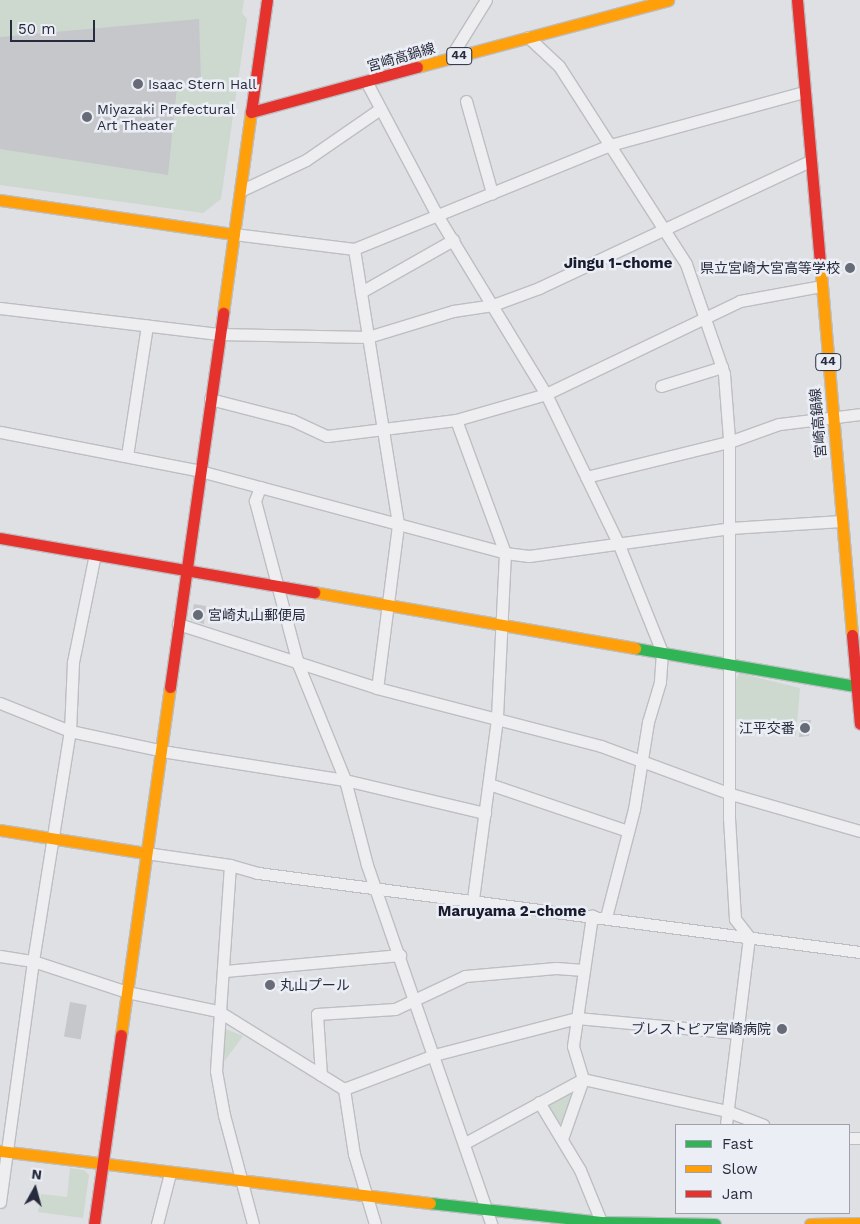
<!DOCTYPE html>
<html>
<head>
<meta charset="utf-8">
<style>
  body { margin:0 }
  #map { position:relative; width:860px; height:1224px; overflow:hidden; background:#dfe0e4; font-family:"Work Sans","Noto Sans JP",sans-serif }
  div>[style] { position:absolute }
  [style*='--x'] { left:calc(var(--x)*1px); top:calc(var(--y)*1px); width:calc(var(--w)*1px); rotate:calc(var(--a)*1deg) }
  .green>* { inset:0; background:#cdd8cf }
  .building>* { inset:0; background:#c5c7cb; transform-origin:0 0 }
  .roads { filter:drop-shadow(1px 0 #bdbec2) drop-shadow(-1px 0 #bdbec2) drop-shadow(0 1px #bdbec2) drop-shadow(0 -1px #bdbec2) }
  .street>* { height:11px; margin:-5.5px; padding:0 5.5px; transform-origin:5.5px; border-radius:5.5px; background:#eeeef1 }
  .fast>* { height:11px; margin:-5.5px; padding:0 5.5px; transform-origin:5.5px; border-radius:5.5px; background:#30b455 }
  .slow>* { height:11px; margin:-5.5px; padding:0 5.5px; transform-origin:5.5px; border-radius:5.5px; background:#ff9f0a }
  .jam>* { height:11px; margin:-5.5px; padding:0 5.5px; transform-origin:5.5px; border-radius:5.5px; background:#e5322d }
  .dots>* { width:14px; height:14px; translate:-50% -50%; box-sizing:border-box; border:2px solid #eceef5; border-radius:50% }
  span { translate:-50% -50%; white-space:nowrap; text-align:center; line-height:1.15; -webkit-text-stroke:5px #eceef5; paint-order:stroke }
  .shield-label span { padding:1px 4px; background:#eceef5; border:1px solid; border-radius:4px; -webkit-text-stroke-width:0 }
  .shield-label { font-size:12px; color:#262b3d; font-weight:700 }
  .street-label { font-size:14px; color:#262b3d }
  .poi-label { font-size:14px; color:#262b3d }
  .left { translate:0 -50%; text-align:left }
  .right { translate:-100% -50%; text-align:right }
  .neighbourhood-label { font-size:15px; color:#181c2e; font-weight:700 }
  .legend { position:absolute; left:675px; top:1124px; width:175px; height:90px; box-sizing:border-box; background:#eceef5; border:1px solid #9da0ab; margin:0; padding:6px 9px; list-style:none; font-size:15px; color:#262b3d }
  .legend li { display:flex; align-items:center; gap:10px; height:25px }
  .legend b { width:25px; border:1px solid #9da0ab }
  .north { position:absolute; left:10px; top:1164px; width:50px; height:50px; -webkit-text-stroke:4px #eceef5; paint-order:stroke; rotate:7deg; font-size:14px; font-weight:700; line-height:20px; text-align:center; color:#262b3d }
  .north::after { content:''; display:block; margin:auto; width:18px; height:22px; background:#262b3d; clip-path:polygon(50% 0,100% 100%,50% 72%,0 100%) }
  .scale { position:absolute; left:10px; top:20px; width:85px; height:22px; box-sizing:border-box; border:2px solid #262b3d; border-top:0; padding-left:6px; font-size:15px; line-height:18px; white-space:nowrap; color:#262b3d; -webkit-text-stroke:4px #eceef5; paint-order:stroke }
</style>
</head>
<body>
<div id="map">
  <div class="green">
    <div style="clip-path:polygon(0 0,244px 0,242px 13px,247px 19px,221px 199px,203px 213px,0 185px)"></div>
    <div style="clip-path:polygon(739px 673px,800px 688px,796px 736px,771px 735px,771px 720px,735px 719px,735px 682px)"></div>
    <div style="clip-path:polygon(223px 1028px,243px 1036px,220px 1067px)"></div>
    <div style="clip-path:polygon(576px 1086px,561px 1131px,545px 1103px)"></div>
    <div style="clip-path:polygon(70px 1168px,84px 1170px,89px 1175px,83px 1218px,38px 1212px,41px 1194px,67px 1197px)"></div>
  </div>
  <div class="building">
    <div style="clip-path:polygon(199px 19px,201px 80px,177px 86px,168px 175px,0 149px,0 37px)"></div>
    <div style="clip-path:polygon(194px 604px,206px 606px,204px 624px,191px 620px)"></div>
    <div style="clip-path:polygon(801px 720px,811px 720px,809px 736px,799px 737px)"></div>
    <div style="left:70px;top:1002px;width:17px;height:35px;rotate:10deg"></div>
  </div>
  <div class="roads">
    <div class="street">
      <div style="--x:528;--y:37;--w:42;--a:43.1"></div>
      <div style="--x:559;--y:66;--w:235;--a:57.3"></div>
      <div style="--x:686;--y:264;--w:116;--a:70.9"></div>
      <div style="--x:724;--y:374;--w:65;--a:85.6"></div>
      <div style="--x:729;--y:439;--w:379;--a:90"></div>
      <div style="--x:729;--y:818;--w:101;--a:86.6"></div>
      <div style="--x:735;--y:919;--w:23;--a:52"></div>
      <div style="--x:749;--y:937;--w:189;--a:97"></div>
      <div style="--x:450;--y:58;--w:68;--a:-58.2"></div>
      <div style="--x:367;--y:83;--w:149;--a:62.1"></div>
      <div style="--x:437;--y:215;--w:210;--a:58.7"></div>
      <div style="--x:546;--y:394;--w:168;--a:64.2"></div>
      <div style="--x:619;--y:545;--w:115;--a:68.1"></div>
      <div style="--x:662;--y:652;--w:30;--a:94"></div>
      <div style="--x:660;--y:682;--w:42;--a:106.7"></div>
      <div style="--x:648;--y:722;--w:88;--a:99.1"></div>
      <div style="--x:634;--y:809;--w:112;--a:104.5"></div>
      <div style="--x:466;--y:101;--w:96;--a:74.2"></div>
      <div style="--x:240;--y:191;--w:73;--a:-25.2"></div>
      <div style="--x:306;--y:160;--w:90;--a:-34.6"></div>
      <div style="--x:234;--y:234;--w:121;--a:7.1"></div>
      <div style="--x:354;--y:249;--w:276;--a:-22.1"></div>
      <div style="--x:610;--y:145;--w:201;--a:-15.3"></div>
      <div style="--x:354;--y:249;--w:279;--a:80.9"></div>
      <div style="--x:398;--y:525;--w:164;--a:97.3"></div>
      <div style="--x:361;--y:292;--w:106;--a:-29.5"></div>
      <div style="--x:0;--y:308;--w:220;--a:6.8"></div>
      <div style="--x:218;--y:334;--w:150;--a:1.1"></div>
      <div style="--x:368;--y:337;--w:89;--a:-17"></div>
      <div style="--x:453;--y:311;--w:40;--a:-8.5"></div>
      <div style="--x:493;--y:305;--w:49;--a:-20.3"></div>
      <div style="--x:539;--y:288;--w:299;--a:-25.1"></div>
      <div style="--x:661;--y:386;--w:64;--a:-17.3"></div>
      <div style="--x:210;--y:399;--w:85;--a:14.4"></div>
      <div style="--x:292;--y:420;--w:38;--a:25"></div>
      <div style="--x:327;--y:436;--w:130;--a:-7.1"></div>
      <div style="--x:456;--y:420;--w:94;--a:-16.1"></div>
      <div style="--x:546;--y:394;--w:215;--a:-25.6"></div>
      <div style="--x:740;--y:301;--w:82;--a:-10.5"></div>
      <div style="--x:456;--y:420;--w:142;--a:69.8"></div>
      <div style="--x:505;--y:553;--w:166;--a:92.8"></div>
      <div style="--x:497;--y:719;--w:182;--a:97.6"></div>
      <div style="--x:0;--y:432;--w:204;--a:11"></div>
      <div style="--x:200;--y:471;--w:316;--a:15"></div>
      <div style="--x:505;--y:553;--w:24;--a:7"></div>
      <div style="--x:529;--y:556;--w:203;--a:-7.9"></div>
      <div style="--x:730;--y:528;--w:112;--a:-3.6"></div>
      <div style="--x:127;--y:456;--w:132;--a:-81.3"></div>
      <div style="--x:586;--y:477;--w:147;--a:-13.8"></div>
      <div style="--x:729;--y:442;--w:53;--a:-19.8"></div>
      <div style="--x:779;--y:424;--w:82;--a:-7"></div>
      <div style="--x:260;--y:487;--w:15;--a:110"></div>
      <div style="--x:255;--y:501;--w:169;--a:75.2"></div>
      <div style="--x:298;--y:664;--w:125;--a:67.9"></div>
      <div style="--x:345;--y:780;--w:88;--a:75.5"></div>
      <div style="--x:367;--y:865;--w:380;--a:70.9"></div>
      <div style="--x:178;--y:624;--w:209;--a:17.8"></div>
      <div style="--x:377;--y:688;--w:231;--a:14.5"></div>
      <div style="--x:601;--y:746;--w:139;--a:20.3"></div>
      <div style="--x:731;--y:794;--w:134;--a:16"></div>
      <div style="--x:0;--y:703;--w:75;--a:21.8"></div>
      <div style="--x:70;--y:731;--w:100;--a:12.1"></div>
      <div style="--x:168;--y:752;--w:179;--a:9"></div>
      <div style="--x:345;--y:780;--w:144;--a:13.3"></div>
      <div style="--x:489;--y:784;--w:147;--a:18.7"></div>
      <div style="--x:146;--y:853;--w:85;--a:8.1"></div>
      <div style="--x:230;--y:865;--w:29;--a:16"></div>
      <div style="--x:258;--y:873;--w:607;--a:7.48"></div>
      <div style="--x:230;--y:865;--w:206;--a:93.9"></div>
      <div style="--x:216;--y:1071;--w:45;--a:79.7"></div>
      <div style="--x:224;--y:1115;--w:113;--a:75.1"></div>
      <div style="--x:0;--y:956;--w:33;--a:9"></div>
      <div style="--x:33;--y:961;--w:99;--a:18.3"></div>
      <div style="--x:127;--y:992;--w:93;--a:11.8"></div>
      <div style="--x:218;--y:1011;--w:148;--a:31.8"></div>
      <div style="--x:344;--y:1089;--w:96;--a:-20.7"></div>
      <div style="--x:434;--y:1055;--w:148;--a:-14.5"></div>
      <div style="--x:577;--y:1018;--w:162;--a:5.3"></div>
      <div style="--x:225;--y:971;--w:176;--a:-5.2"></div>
      <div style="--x:321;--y:1075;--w:61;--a:-93.8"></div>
      <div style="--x:317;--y:1014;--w:78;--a:-3.7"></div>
      <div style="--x:395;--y:1009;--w:77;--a:-25.2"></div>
      <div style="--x:465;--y:976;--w:91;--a:-5"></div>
      <div style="--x:556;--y:968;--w:28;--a:4"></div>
      <div style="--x:344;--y:1089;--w:66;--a:81.3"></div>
      <div style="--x:354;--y:1154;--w:73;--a:73.3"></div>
      <div style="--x:539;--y:1102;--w:79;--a:58.9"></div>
      <div style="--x:580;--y:1170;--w:58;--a:67.8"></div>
      <div style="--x:849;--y:1138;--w:11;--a:0"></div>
      <div style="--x:562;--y:1139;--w:64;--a:-70.7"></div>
      <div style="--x:583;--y:1079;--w:34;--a:-107"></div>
      <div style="--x:573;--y:1046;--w:132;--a:-81.7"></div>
      <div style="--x:465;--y:1143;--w:134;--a:-28.5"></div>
      <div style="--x:583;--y:1079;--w:148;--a:12.5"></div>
      <div style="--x:727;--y:1111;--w:39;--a:21"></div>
      <div style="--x:0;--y:1202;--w:243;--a:-82.2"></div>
      <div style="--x:33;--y:961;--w:233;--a:-80.9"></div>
      <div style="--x:70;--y:731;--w:69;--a:-87.5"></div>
      <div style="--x:73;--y:662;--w:110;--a:-78.5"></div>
      <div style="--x:157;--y:1224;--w:53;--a:-75.7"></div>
    </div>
    <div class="fast">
      <div style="--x:635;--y:648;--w:228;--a:9.8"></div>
      <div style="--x:430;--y:1203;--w:172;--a:6.3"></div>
      <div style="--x:601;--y:1222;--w:114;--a:1"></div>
    </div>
    <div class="slow">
      <div style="--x:417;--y:67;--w:260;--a:-14.9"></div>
      <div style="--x:0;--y:200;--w:236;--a:8.3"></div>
      <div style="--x:820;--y:262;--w:374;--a:85.1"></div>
      <div style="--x:223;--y:313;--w:203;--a:-82.1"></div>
      <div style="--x:314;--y:592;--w:326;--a:9.9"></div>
      <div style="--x:0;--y:830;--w:148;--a:9"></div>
      <div style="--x:121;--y:1035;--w:351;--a:-82"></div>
      <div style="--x:0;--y:1151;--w:433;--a:6.9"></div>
      <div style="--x:810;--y:1224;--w:50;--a:-1.1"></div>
    </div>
    <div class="jam">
      <div style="--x:267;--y:0;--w:113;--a:98.1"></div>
      <div style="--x:251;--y:112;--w:172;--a:-15.2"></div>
      <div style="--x:797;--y:0;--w:263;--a:85"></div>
      <div style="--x:0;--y:538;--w:319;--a:9.8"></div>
      <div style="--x:852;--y:635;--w:89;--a:84.9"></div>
      <div style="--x:170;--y:687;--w:378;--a:-81.9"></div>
      <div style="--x:94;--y:1224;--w:191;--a:-81.9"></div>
    </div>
  </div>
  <div class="dots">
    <div style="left:138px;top:84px;background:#676a77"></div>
    <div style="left:87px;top:117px;background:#676a77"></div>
    <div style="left:850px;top:268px;background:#676a77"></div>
    <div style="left:198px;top:615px;background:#676a77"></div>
    <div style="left:805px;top:728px;background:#676a77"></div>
    <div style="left:270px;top:985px;background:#676a77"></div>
    <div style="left:782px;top:1029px;background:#676a77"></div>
  </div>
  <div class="shield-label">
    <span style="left:459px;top:56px">44</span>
    <span style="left:828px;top:362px">44</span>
  </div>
  <div class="street-label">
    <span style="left:401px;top:57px;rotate:-16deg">宮崎高鍋線</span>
    <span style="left:818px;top:423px;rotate:-95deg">宮崎高鍋線</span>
  </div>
  <div class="poi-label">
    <span class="left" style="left:148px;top:84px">Isaac Stern Hall</span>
    <span class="left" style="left:97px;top:117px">Miyazaki Prefectural<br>Art Theater</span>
    <span class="right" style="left:840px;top:268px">県立宮崎大宮高等学校</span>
    <span class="left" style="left:208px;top:615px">宮崎丸山郵便局</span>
    <span class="right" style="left:795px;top:728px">江平交番</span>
    <span class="left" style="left:280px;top:985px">丸山プール</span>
    <span class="right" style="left:771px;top:1029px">ブレストピア宮崎病院</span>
  </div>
  <div class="neighbourhood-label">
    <span style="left:618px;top:264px">Jingu 1-chome</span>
    <span style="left:512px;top:912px">Maruyama 2-chome</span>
  </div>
  <ul class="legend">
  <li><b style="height:6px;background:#30b455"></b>Fast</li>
  <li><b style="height:6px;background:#ff9f0a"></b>Slow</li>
  <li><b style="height:6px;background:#e5322d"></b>Jam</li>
  </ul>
  <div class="north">N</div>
  <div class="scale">50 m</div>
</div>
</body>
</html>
